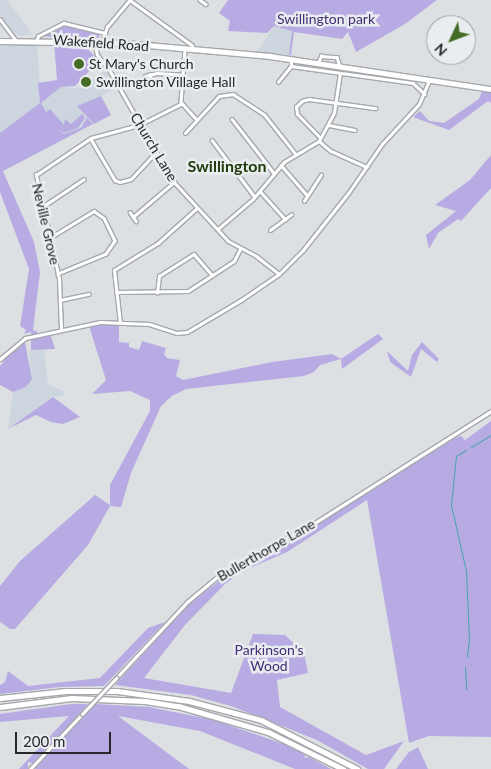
<!DOCTYPE html>
<html>
<head>
<meta charset="utf-8">
<style>
  body { margin:0 }
  #map { position:relative; width:491px; height:769px; overflow:hidden; background:#dce0e3; font-family:Lato,sans-serif }
  div>[style] { position:absolute }
  [style*='--x'] { left:calc(var(--x)*1px); top:calc(var(--y)*1px); width:calc(var(--w)*1px); rotate:calc(var(--a)*1deg) }
  .built>* { inset:0; background:#cdd5de }
  .green>* { inset:0; background:#b8abe4 }
  .stream>* { height:1px; margin:-0.5px; padding:0 0.5px; transform-origin:0.5px; border-radius:0.5px; background:#45a5ad }
  .roads { filter:drop-shadow(1px 0 #a5a8ac) drop-shadow(-1px 0 #a5a8ac) drop-shadow(0 1px #a5a8ac) drop-shadow(0 -1px #a5a8ac) }
  .minor>* { height:2.5px; margin:-1.25px; padding:0 1.25px; transform-origin:1.25px; border-radius:1.25px; background:#fff }
  .tertiary>* { height:3px; margin:-1.5px; padding:0 1.5px; transform-origin:1.5px; border-radius:1.5px; background:#fff }
  .primary>* { height:4.5px; margin:-2.25px; padding:0 2.25px; transform-origin:2.25px; border-radius:2.25px; background:#fff }
  .motorway>* { height:5px; margin:-2.5px; padding:0 2.5px; transform-origin:2.5px; border-radius:2.5px; background:#fff }
  .bridges { filter:drop-shadow(1px 0 #a5a8ac) drop-shadow(-1px 0 #a5a8ac) drop-shadow(0 1px #a5a8ac) drop-shadow(0 -1px #a5a8ac) }
  .tertiary-bridge>* { height:3px; margin:-1.5px; padding:0 1.5px; transform-origin:1.5px; border-radius:1.5px; background:#fff }
  .dots>* { width:14px; height:14px; translate:-50% -50%; box-sizing:border-box; border:2px solid #e9edf0; border-radius:50% }
  span { translate:-50% -50%; white-space:nowrap; text-align:center; line-height:1.15; -webkit-text-stroke:5px #e9edf0; paint-order:stroke }
  .park-label { font-size:14px; color:#442d75 }
  .street-label { font-size:14px; color:#27282a }
  .poi-label { font-size:14px; color:#27282a }
  .left { translate:0 -50%; text-align:left }
  .quarter-label { font-size:16px; color:#213c0b; font-weight:700 }
  .north { position:absolute; left:426px; top:15px; width:50px; height:50px; box-sizing:border-box; background:#e9edf0; border:1px solid #9b9ea1; border-radius:50%; rotate:227deg; font-size:14px; font-weight:700; line-height:20px; text-align:center; color:#27282a }
  .north::after { content:''; display:block; margin:auto; width:18px; height:22px; background:#446c27; clip-path:polygon(50% 0,100% 100%,50% 72%,0 100%) }
  .scale { position:absolute; left:15px; top:732px; width:96px; height:22px; box-sizing:border-box; border:2px solid #27282a; border-top:0; padding-left:6px; font-size:15px; line-height:18px; white-space:nowrap; color:#27282a; -webkit-text-stroke:4px #e9edf0; paint-order:stroke }
</style>
</head>
<body>
<div id="map">
  <div class="built">
    <div style="clip-path:polygon(0 0,7px 0,32px 34px,21px 36px,13px 32px,0 14px)"></div>
    <div style="clip-path:polygon(274px 26px,292px 31px,289px 55px,257px 52px)"></div>
    <div style="clip-path:polygon(37px 42px,41px 103px,61px 87px,82px 88px,105px 70px,116px 88px,101px 96px,111px 115px,49px 145px,3px 171px,0 167px,0 43px)"></div>
    <div style="clip-path:polygon(44px 349px,48px 384px,66px 392px,62px 396px,52px 397px,8px 429px,13px 392px,26px 387px,32px 379px,29px 350px)"></div>
  </div>
  <div class="green">
    <div style="clip-path:polygon(228px 0,437px 0,405px 24px,356px 52px,348px 32px,342px 39px,294px 32px,291px 55px,301px 57px,289px 55px,292px 31px,274px 26px,267px 33px,228px 31px,230px 21px,219px 13px)"></div>
    <div style="clip-path:polygon(67px 24px,99px 34px,99px 37px,96px 40px,40px 36px)"></div>
    <div style="clip-path:polygon(54px 42px,83px 44px,99px 61px,75px 86px,61px 87px,41px 103px,46px 112px,50px 109px,64px 125px,65px 119px,71px 124px,82px 114px,85px 118px,78px 128px,64px 133px,58px 130px,62px 133px,64px 134px,81px 128px,87px 118px,93px 124px,3px 171px,34px 242px,40px 272px,33px 330px,38px 332px,33px 335px,30px 332px,24px 334px,26px 330px,20px 326px,29px 269px,0 192px,0 133px,40px 103px,38px 83px,57px 80px)"></div>
    <div style="clip-path:polygon(482px 91px,491px 92px,491px 103px,488px 101px,449px 130px,413px 117px,420px 111px,429px 121px,444px 123px,479px 99px)"></div>
    <div style="clip-path:polygon(101px 96px,111px 115px,94px 124px,77px 106px)"></div>
    <div style="clip-path:polygon(491px 155px,491px 188px,461px 221px,458px 219px,438px 233px,429px 249px,426px 235px,456px 211px,435px 205px,470px 180px)"></div>
    <div style="clip-path:polygon(102px 324px,119px 326px,119px 342px,129px 343px,129px 347px,139px 350px,142px 341px,166px 348px,164px 354px,167px 358px,180px 360px,176px 376px,183px 380px,272px 362px,332px 354px,341px 359px,378px 334px,383px 339px,342px 369px,341px 359px,320px 365px,314px 372px,304px 376px,186px 389px,172px 396px,161px 406px,131px 473px,121px 507px,110px 506px,88px 545px,15px 629px,10px 629px,0 622px,0 586px,20px 561px,95px 495px,110px 505px,110px 485px,150px 411px,150px 400px,130px 391px,92px 394px,106px 380px,89px 326px)"></div>
    <div style="clip-path:polygon(50px 333px,55px 349px,31px 350px,31px 339px)"></div>
    <div style="clip-path:polygon(25px 342px,32px 379px,26px 387px,13px 392px,0 385px,0 366px,9px 354px)"></div>
    <div style="clip-path:polygon(422px 342px,439px 359px,437px 362px,421px 349px,411px 377px,390px 362px,387px 351px,408px 371px,412px 355px)"></div>
    <div style="clip-path:polygon(53px 397px,80px 417px,63px 424px,51px 422px,36px 415px,8px 429px)"></div>
    <div style="clip-path:polygon(491px 421px,491px 737px,429px 736px,409px 743px,367px 500px,287px 552px,243px 571px,225px 584px,185px 625px,144px 678px,231px 693px,253px 634px,285px 635px,304px 653px,308px 673px,277px 680px,280px 707px,366px 755px,404px 741px,384px 769px,368px 769px,317px 740px,231px 706px,191px 695px,115px 685px,190px 603px,231px 572px,322px 521px,455px 438px,461px 436px,465px 440px)"></div>
    <div style="clip-path:polygon(165px 622px,104px 686px,60px 687px,0 694px,0 685px,5px 682px,8px 671px,28px 686px,100px 678px,148px 628px)"></div>
    <div style="clip-path:polygon(71px 704px,88px 704px,34px 764px,28px 762px,28px 769px,19px 769px,69px 716px,0 722px,0 714px)"></div>
    <div style="clip-path:polygon(95px 704px,149px 707px,214px 720px,281px 743px,306px 754px,304px 758px,309px 757px,331px 769px,295px 769px,200px 731px,118px 716px,189px 769px,35px 769px)"></div>
    <div style="clip-path:polygon(418px 747px,428px 769px,396px 769px,409px 752px)"></div>
  </div>
  <div class="stream">
    <div style="--x:471;--y:447;--w:23;--a:-31"></div>
    <div style="--x:466;--y:450;--w:12;--a:149"></div>
    <div style="--x:456;--y:456;--w:49;--a:95.8"></div>
    <div style="--x:451;--y:505;--w:68;--a:77.2"></div>
    <div style="--x:466;--y:571;--w:69;--a:87.5"></div>
    <div style="--x:469;--y:640;--w:17;--a:97"></div>
    <div style="--x:465;--y:667;--w:22;--a:87"></div>
  </div>
  <div class="roads">
    <div class="minor">
      <div style="--x:130;--y:0;--w:77;--a:36"></div>
      <div style="--x:200;--y:0;--w:7;--a:34"></div>
      <div style="--x:0;--y:19;--w:26;--a:53"></div>
      <div style="--x:37;--y:39;--w:3;--a:-72"></div>
      <div style="--x:38;--y:36;--w:29;--a:-27"></div>
      <div style="--x:64;--y:23;--w:42;--a:13.7"></div>
      <div style="--x:102;--y:42;--w:16;--a:-72"></div>
      <div style="--x:107;--y:27;--w:35;--a:-50"></div>
      <div style="--x:185;--y:50;--w:52;--a:94.4"></div>
      <div style="--x:181;--y:102;--w:24;--a:48"></div>
      <div style="--x:318;--y:63;--w:8;--a:-67"></div>
      <div style="--x:321;--y:56;--w:16;--a:4"></div>
      <div style="--x:337;--y:57;--w:10;--a:73"></div>
      <div style="--x:291;--y:66;--w:123;--a:7.9"></div>
      <div style="--x:413;--y:83;--w:16;--a:43"></div>
      <div style="--x:150;--y:74;--w:7;--a:74"></div>
      <div style="--x:145;--y:76;--w:12;--a:-14"></div>
      <div style="--x:157;--y:73;--w:26;--a:4"></div>
      <div style="--x:278;--y:82;--w:21;--a:-51"></div>
      <div style="--x:291;--y:66;--w:7;--a:-90"></div>
      <div style="--x:232;--y:119;--w:68;--a:52.1"></div>
      <div style="--x:329;--y:125;--w:26;--a:11"></div>
      <div style="--x:185;--y:133;--w:50;--a:-47.4"></div>
      <div style="--x:219;--y:96;--w:14;--a:-8"></div>
      <div style="--x:233;--y:94;--w:37;--a:33"></div>
      <div style="--x:264;--y:114;--w:50;--a:51.5"></div>
      <div style="--x:320;--y:138;--w:33;--a:-134"></div>
      <div style="--x:297;--y:114;--w:7;--a:-98"></div>
      <div style="--x:296;--y:107;--w:8;--a:-45"></div>
      <div style="--x:302;--y:101;--w:7;--a:-16"></div>
      <div style="--x:309;--y:99;--w:67;--a:7.8"></div>
      <div style="--x:91;--y:139;--w:48;--a:59.7"></div>
      <div style="--x:115;--y:180;--w:5;--a:22"></div>
      <div style="--x:120;--y:182;--w:11;--a:-15"></div>
      <div style="--x:131;--y:179;--w:35;--a:-47"></div>
      <div style="--x:212;--y:140;--w:71;--a:53"></div>
      <div style="--x:319;--y:141;--w:16;--a:40"></div>
      <div style="--x:331;--y:151;--w:39;--a:24"></div>
      <div style="--x:281;--y:165;--w:40;--a:49"></div>
      <div style="--x:260;--y:191;--w:38;--a:48"></div>
      <div style="--x:304;--y:201;--w:31;--a:-57"></div>
      <div style="--x:42;--y:207;--w:50;--a:-33.7"></div>
      <div style="--x:130;--y:212;--w:11;--a:56"></div>
      <div style="--x:133;--y:217;--w:54;--a:-40.5"></div>
      <div style="--x:218;--y:229;--w:46;--a:-40.6"></div>
      <div style="--x:253;--y:199;--w:48;--a:-50"></div>
      <div style="--x:284;--y:162;--w:41;--a:-31"></div>
      <div style="--x:319;--y:141;--w:32;--a:-62"></div>
      <div style="--x:334;--y:113;--w:40;--a:-81.5"></div>
      <div style="--x:270;--y:230;--w:26;--a:-36"></div>
      <div style="--x:51;--y:237;--w:50;--a:-31.2"></div>
      <div style="--x:94;--y:211;--w:12;--a:35"></div>
      <div style="--x:104;--y:218;--w:25;--a:64"></div>
      <div style="--x:115;--y:241;--w:16;--a:125"></div>
      <div style="--x:106;--y:254;--w:52;--a:157.4"></div>
      <div style="--x:116;--y:292;--w:72;--a:-0.8"></div>
      <div style="--x:188;--y:291;--w:55;--a:-33.1"></div>
      <div style="--x:234;--y:261;--w:13;--a:-63"></div>
      <div style="--x:157;--y:293;--w:17;--a:-83"></div>
      <div style="--x:159;--y:276;--w:41;--a:-32.2"></div>
      <div style="--x:194;--y:254;--w:28;--a:49"></div>
      <div style="--x:60;--y:300;--w:29;--a:-12"></div>
      <div style="--x:120;--y:323;--w:53;--a:-96.5"></div>
      <div style="--x:114;--y:270;--w:52;--a:-31.5"></div>
      <div style="--x:158;--y:243;--w:52;--a:-41.9"></div>
      <div style="--x:61;--y:329;--w:50;--a:-92.3"></div>
      <div style="--x:59;--y:279;--w:107;--a:-102.5"></div>
      <div style="--x:36;--y:175;--w:66;--a:-33.9"></div>
      <div style="--x:91;--y:138;--w:50;--a:-15.2"></div>
      <div style="--x:139;--y:125;--w:47;--a:-26.6"></div>
    </div>
    <div class="tertiary">
      <div style="--x:94;--y:42;--w:13;--a:77"></div>
      <div style="--x:97;--y:55;--w:17;--a:50"></div>
      <div style="--x:108;--y:68;--w:128;--a:60.4"></div>
      <div style="--x:171;--y:179;--w:84;--a:47.4"></div>
      <div style="--x:228;--y:241;--w:32;--a:28"></div>
      <div style="--x:256;--y:256;--w:29;--a:38"></div>
      <div style="--x:0;--y:359;--w:33;--a:-40"></div>
      <div style="--x:25;--y:338;--w:77;--a:-12"></div>
      <div style="--x:100;--y:322;--w:49;--a:2.3"></div>
      <div style="--x:149;--y:324;--w:28;--a:18"></div>
      <div style="--x:176;--y:333;--w:11;--a:-5"></div>
      <div style="--x:187;--y:332;--w:63;--a:-30.7"></div>
      <div style="--x:241;--y:300;--w:46;--a:-34.4"></div>
      <div style="--x:279;--y:274;--w:34;--a:-45"></div>
      <div style="--x:303;--y:250;--w:74;--a:-51.6"></div>
      <div style="--x:349;--y:192;--w:58;--a:-55.5"></div>
      <div style="--x:382;--y:144;--w:54;--a:-47.2"></div>
      <div style="--x:419;--y:104;--w:26;--a:-67"></div>
      <div style="--x:116;--y:678;--w:104;--a:-46.9"></div>
      <div style="--x:187;--y:602;--w:40;--a:-40"></div>
      <div style="--x:218;--y:576;--w:108;--a:-28.7"></div>
      <div style="--x:313;--y:524;--w:211;--a:-32.4"></div>
      <div style="--x:30;--y:769;--w:76;--a:-46.6"></div>
    </div>
    <div class="primary">
      <div style="--x:0;--y:41;--w:125;--a:0.9"></div>
      <div style="--x:125;--y:43;--w:146;--a:5.1"></div>
      <div style="--x:270;--y:56;--w:223;--a:8.5"></div>
    </div>
    <div class="motorway">
      <div style="--x:0;--y:698;--w:66;--a:-6.1"></div>
      <div style="--x:66;--y:691;--w:51;--a:0"></div>
      <div style="--x:117;--y:691;--w:73;--a:7.9"></div>
      <div style="--x:189;--y:701;--w:74;--a:14.8"></div>
      <div style="--x:261;--y:720;--w:108;--a:27"></div>
      <div style="--x:0;--y:707;--w:72;--a:-7.2"></div>
      <div style="--x:71;--y:698;--w:74;--a:2.3"></div>
      <div style="--x:145;--y:701;--w:33;--a:9"></div>
      <div style="--x:178;--y:706;--w:94;--a:16.1"></div>
      <div style="--x:268;--y:732;--w:84;--a:26.3"></div>
    </div>
  </div>
  <div class="bridges">
    <div class="tertiary-bridge">
      <div style="--x:82;--y:714;--w:50;--a:-46.6"></div>
    </div>
  </div>
  <div class="dots">
    <div style="left:79px;top:64px;background:#446c27"></div>
    <div style="left:86px;top:82px;background:#446c27"></div>
  </div>
  <div class="park-label">
    <span style="left:326px;top:19px">Swillington park</span>
    <span style="left:269px;top:658px">Parkinson's<br>Wood</span>
  </div>
  <div class="street-label">
    <span style="left:101px;top:43px;rotate:4deg">Wakefield Road</span>
    <span style="left:154px;top:147px;rotate:59deg">Church Lane</span>
    <span style="left:46px;top:224px;rotate:77deg">Neville Grove</span>
    <span style="left:266px;top:550px;rotate:-30deg">Bullerthorpe Lane</span>
  </div>
  <div class="poi-label">
    <span class="left" style="left:89px;top:64px">St Mary's Church</span>
    <span class="left" style="left:96px;top:82px">Swillington Village Hall</span>
  </div>
  <div class="quarter-label">
    <span style="left:227px;top:166px">Swillington</span>
  </div>
  <div class="north">N</div>
  <div class="scale">200 m</div>
</div>
</body>
</html>
